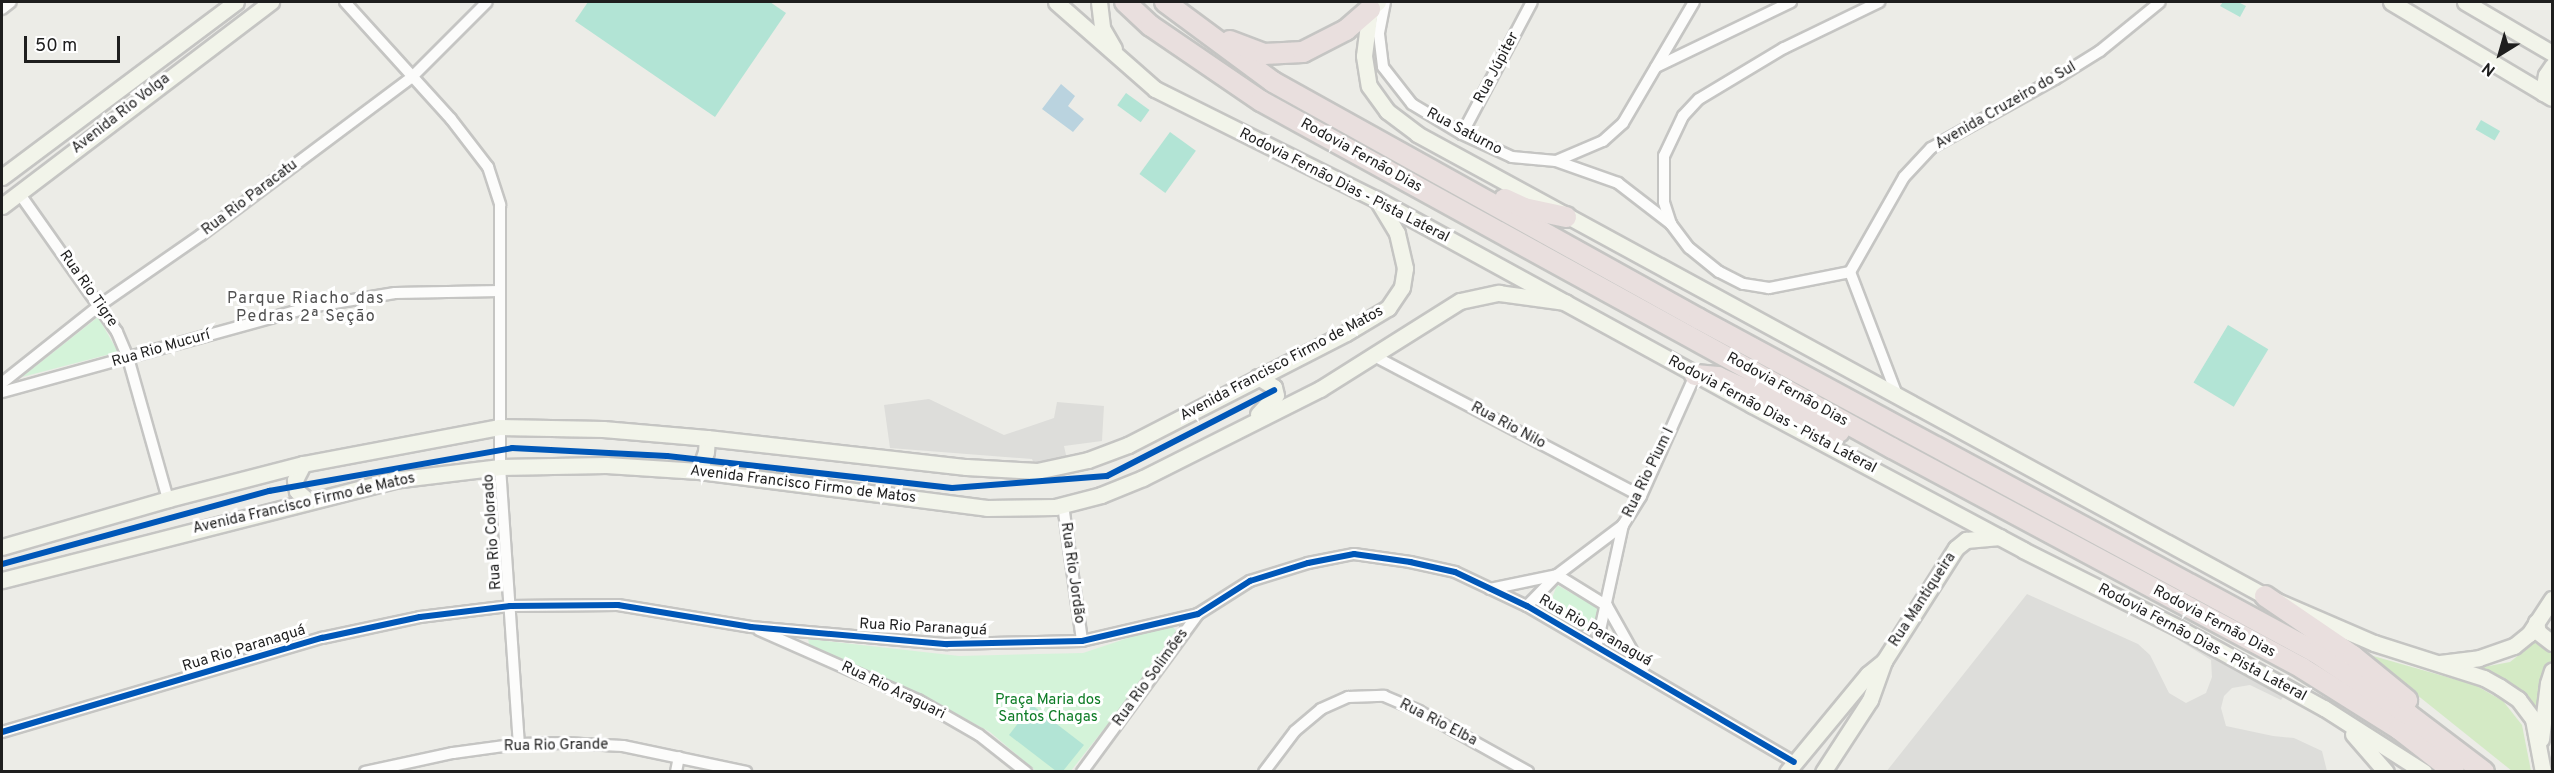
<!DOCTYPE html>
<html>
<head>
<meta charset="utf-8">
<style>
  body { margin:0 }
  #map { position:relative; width:2554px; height:773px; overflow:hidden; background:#ecece7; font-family:Overpass,sans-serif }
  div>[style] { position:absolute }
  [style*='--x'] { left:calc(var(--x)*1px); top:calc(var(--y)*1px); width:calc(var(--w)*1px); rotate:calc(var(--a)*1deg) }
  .grass>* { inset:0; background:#d4eac5 }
  .park>* { inset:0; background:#d4f3d9 }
  .pitch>* { inset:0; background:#b2e4d5; transform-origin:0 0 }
  .parking>* { inset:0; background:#ddddda }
  .water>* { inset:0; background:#bad3df }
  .roads { filter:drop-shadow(2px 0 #c5c5c3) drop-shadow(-2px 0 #c5c5c3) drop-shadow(0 2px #c5c5c3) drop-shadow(0 -2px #c5c5c3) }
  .street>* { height:10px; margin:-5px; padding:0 5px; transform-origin:5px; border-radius:5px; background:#fcfcfb }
  .secondary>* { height:15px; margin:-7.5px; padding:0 7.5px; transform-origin:7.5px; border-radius:7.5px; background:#f2f4ea }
  .highway>* { height:20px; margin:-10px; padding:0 10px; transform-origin:10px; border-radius:10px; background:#e9dfde }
  .cycleway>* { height:6px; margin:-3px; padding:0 3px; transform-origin:3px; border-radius:3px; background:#0057b8 }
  span { translate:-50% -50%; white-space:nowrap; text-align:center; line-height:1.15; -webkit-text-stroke:6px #fff; paint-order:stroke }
  .street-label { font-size:15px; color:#1e1e1e }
  .park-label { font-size:15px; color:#0d7b25 }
  .neighbourhood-label { font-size:16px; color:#515151; letter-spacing:1.5px }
  .frame { position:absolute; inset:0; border:3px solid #1e1e1e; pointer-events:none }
  .north { position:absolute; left:2470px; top:24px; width:60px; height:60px; -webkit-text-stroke:4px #fff; paint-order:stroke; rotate:217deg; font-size:16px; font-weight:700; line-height:24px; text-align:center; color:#1e1e1e }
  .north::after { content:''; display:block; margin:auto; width:21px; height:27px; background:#1e1e1e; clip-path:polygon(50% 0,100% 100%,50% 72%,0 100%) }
  .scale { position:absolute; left:24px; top:36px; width:96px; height:27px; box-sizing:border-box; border:3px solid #1e1e1e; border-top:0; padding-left:8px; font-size:18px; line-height:21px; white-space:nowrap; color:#1e1e1e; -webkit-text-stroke:4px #fff; paint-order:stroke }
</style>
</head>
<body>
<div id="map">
  <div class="grass">
    <div style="clip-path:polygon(2539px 639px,2552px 649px,2552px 666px,2540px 715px,2520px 692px,2496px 675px,2473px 669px,2510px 662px)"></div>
    <div style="clip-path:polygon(2366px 654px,2475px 685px,2503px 701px,2522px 725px,2531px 771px,2512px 771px)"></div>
  </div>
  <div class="park">
    <div style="clip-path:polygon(98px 317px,118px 352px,22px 377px)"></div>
    <div style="clip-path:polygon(1557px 585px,1600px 609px,1590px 634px,1547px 611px)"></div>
    <div style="clip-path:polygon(1170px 624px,1179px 634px,1070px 772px,1036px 771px,990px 732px,913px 691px,810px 648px,808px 639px,959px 656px,1083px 653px)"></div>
  </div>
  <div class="pitch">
    <div style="clip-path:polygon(588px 2px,770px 2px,786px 13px,715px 117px,575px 21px)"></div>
    <div style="clip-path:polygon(2223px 2px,2238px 2px,2246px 6px,2240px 17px,2220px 6px)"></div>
    <div style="left:1126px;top:93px;width:29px;height:15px;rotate:36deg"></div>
    <div style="left:2481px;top:120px;width:22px;height:11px;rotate:30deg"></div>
    <div style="left:1170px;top:132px;width:32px;height:52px;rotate:36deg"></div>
    <div style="left:2228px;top:325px;width:47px;height:67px;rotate:31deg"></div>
    <div style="clip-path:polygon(1032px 705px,1084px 745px,1063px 771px,1056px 771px,1009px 735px)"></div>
  </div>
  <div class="parking">
    <div style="clip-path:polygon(929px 399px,1004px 435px,1054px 418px,1057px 402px,1104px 406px,1102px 441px,1064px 446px,1068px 464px,1037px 471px,1032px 459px,890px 448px,884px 405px)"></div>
    <div style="clip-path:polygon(2027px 594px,2138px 644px,2150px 655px,2169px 693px,2186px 703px,2206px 693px,2212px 677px,2211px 660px,2172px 636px,2177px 627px,2289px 688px,2281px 700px,2250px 685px,2232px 688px,2224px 696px,2221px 708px,2226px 726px,2273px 736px,2294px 738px,2322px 751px,2327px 771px,1886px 772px)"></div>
  </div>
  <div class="water">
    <div style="clip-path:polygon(1061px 84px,1075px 96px,1068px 106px,1084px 119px,1073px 132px,1042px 109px)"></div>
  </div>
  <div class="roads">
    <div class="street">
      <div style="--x:345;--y:2;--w:158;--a:47.8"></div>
      <div style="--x:451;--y:119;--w:61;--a:52.4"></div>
      <div style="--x:488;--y:167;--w:40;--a:72"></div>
      <div style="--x:500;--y:205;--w:262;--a:90"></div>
      <div style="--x:500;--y:467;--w:278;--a:86.1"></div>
      <div style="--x:1385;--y:2;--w:33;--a:101"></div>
      <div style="--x:1379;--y:34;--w:33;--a:83"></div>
      <div style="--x:1383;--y:67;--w:47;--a:51.9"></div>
      <div style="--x:1412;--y:104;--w:58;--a:31"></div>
      <div style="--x:1462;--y:134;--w:55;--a:24.7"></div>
      <div style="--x:1512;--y:157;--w:44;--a:5.2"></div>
      <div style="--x:1556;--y:161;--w:51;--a:-23.1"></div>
      <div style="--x:1603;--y:141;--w:27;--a:-42"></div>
      <div style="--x:1623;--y:123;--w:140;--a:-59.6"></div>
      <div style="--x:2;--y:9;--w:11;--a:-38"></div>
      <div style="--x:1656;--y:67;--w:150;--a:-25.7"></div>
      <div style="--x:1462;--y:134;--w:149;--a:-62.1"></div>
      <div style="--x:1556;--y:161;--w:66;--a:19.5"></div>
      <div style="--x:1618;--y:183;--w:67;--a:37.7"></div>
      <div style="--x:19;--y:193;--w:170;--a:54.8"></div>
      <div style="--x:117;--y:332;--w:28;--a:67"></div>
      <div style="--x:128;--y:358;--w:147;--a:74.2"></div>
      <div style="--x:1850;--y:272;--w:83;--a:168.8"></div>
      <div style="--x:1769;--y:288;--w:26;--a:-171"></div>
      <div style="--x:1743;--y:284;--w:27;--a:-153"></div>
      <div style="--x:1719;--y:272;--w:38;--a:-141"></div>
      <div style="--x:1689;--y:248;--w:30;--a:-127"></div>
      <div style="--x:1671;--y:224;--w:23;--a:-108"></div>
      <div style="--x:1664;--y:202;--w:46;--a:-90"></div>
      <div style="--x:1664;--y:156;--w:44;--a:-64.6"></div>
      <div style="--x:1683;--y:116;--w:23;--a:-47"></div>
      <div style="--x:1699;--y:99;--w:99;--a:-31"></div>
      <div style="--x:1784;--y:48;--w:106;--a:-25.8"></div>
      <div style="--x:1374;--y:356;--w:301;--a:27.7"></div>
      <div style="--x:2;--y:383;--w:125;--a:-38.5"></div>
      <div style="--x:100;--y:305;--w:123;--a:-34.7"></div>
      <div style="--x:201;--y:235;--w:262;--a:-36.8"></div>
      <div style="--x:411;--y:78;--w:107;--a:-45"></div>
      <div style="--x:2;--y:392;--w:320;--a:-15.4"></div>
      <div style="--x:310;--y:307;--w:86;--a:-9.4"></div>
      <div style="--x:395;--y:293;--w:105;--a:-1.1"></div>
      <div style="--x:1897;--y:395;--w:132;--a:-110.9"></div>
      <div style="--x:1850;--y:272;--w:109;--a:-60.4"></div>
      <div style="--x:1904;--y:177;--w:40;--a:-47"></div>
      <div style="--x:1931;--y:148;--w:142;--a:-29.1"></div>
      <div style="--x:2055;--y:79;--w:53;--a:-31.9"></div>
      <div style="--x:2100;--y:51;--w:77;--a:-39.2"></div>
      <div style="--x:1063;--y:505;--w:137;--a:82"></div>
      <div style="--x:1490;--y:589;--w:68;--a:-11.8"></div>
      <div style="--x:1557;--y:575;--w:59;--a:31.8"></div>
      <div style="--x:1607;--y:606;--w:73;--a:60.6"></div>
      <div style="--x:1527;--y:606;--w:43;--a:-45.9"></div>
      <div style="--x:1557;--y:575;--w:83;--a:-37.1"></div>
      <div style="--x:759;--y:630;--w:174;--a:23.8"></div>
      <div style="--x:918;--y:700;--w:70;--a:29.8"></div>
      <div style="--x:979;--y:735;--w:60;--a:38.2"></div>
      <div style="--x:1597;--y:644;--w:122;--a:-77.7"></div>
      <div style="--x:1623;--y:525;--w:34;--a:-58"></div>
      <div style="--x:1641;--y:496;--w:133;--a:-65.9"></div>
      <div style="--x:2;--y:732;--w:334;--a:-16.4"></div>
      <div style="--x:322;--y:638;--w:100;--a:-12.1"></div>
      <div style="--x:420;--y:617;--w:91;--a:-7"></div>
      <div style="--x:510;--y:606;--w:108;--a:-0.5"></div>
      <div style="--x:618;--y:605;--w:135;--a:9.4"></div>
      <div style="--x:751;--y:627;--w:197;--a:5"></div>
      <div style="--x:947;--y:644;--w:135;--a:-1.3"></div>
      <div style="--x:1082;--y:641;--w:119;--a:-13.1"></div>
      <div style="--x:1198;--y:614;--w:62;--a:-32.4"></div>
      <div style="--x:1250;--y:581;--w:61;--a:-17.2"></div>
      <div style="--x:1308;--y:563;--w:47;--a:-11.1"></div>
      <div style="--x:1354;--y:554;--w:57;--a:8.1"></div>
      <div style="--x:1410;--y:562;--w:46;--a:12.5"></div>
      <div style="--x:1455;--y:572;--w:80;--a:25.3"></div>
      <div style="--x:1527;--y:606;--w:309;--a:30.3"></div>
      <div style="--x:365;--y:772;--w:90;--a:-12.2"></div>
      <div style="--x:453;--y:753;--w:67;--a:-7.8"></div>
      <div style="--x:519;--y:744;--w:44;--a:-1.3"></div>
      <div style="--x:563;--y:743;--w:60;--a:2.9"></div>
      <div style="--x:623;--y:746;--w:126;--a:11.9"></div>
      <div style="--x:676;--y:772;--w:15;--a:-79"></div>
      <div style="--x:1082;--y:772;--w:196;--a:-53.7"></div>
      <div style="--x:1264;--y:772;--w:51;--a:-52.9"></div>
      <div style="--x:1295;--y:731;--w:34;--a:-40"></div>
      <div style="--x:1321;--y:709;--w:30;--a:-24"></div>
      <div style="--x:1348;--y:697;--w:36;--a:-2"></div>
      <div style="--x:1384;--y:696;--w:38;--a:23"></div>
      <div style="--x:1419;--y:711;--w:125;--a:29.2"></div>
    </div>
    <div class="secondary">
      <div style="--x:1056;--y:2;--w:132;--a:41.3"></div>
      <div style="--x:1155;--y:89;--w:247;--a:26.5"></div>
      <div style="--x:1376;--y:199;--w:429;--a:28.7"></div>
      <div style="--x:1752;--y:405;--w:307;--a:28.1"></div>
      <div style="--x:2023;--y:550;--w:172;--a:26.6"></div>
      <div style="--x:2177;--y:627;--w:168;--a:28.9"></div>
      <div style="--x:2324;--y:708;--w:119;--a:32.6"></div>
      <div style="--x:1099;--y:2;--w:26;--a:83"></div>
      <div style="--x:1102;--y:28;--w:24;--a:60"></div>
      <div style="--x:1378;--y:2;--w:11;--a:139"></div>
      <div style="--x:1370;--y:9;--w:47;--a:97.3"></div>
      <div style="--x:1364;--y:56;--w:30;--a:81"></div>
      <div style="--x:1369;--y:86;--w:31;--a:54"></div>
      <div style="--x:1387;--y:111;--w:38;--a:37"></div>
      <div style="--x:1417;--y:134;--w:966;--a:28.58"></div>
      <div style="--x:2265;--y:596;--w:119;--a:23.3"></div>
      <div style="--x:2374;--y:643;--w:115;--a:17.7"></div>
      <div style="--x:2484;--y:678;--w:18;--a:29"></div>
      <div style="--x:2500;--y:687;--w:22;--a:34"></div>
      <div style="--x:2518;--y:699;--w:25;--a:53"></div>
      <div style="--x:2533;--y:719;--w:54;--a:79.3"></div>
      <div style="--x:2391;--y:2;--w:187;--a:30.8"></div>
      <div style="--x:2465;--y:2;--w:101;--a:30.4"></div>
      <div style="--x:2543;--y:93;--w:18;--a:-81"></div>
      <div style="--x:2546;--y:75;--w:11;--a:-56"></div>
      <div style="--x:2;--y:177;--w:292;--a:-36.8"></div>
      <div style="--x:2;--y:206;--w:338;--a:-37.2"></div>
      <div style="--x:1258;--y:414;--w:26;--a:-47"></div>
      <div style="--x:1276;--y:395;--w:8;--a:-104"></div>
      <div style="--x:1274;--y:387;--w:19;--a:-148"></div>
      <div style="--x:303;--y:464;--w:18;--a:117"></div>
      <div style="--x:295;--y:480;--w:11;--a:80"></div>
      <div style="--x:297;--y:491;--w:15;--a:42"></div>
      <div style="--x:699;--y:471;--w:20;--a:-70"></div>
      <div style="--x:706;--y:452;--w:14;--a:-86"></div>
      <div style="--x:2;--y:547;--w:173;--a:-16.1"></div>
      <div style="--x:168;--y:499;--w:139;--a:-14.5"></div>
      <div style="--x:303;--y:464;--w:199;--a:-10.7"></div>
      <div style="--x:499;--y:427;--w:104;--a:1.1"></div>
      <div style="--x:603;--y:429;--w:104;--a:4.9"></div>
      <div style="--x:707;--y:438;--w:261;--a:6.4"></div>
      <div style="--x:966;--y:467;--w:71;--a:3.2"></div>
      <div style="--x:1037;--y:471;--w:52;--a:-12.2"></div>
      <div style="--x:1088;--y:460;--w:43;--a:-20.6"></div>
      <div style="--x:1128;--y:445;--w:245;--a:-27.2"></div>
      <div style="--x:1346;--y:333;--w:49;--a:-30.8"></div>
      <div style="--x:1388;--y:308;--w:25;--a:-56"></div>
      <div style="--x:1402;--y:287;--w:19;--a:-81"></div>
      <div style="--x:1405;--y:268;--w:36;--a:-103"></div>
      <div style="--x:1397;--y:233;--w:39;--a:-121"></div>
      <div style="--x:2;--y:580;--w:404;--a:-14.3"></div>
      <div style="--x:393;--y:480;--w:108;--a:-6.9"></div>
      <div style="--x:500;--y:467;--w:106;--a:-1.1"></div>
      <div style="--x:606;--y:465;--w:93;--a:3.7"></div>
      <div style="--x:699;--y:471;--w:290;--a:7.3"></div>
      <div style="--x:987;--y:508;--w:68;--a:-0.8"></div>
      <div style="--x:1055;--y:507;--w:48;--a:-14.6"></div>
      <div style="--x:1101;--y:495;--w:45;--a:-22"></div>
      <div style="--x:1143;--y:478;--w:198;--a:-26.7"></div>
      <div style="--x:1320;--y:389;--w:165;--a:-32.2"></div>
      <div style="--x:1460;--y:301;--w:40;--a:-12"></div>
      <div style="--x:1499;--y:293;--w:67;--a:7.8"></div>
      <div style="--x:2536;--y:622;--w:10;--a:79"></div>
      <div style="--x:2538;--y:632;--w:18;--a:38"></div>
      <div style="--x:2440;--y:663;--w:39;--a:-7"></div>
      <div style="--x:2479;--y:658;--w:37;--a:-19"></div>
      <div style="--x:2514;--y:646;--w:19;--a:-39"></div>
      <div style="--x:2529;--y:634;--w:42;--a:-56.7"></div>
      <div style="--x:2353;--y:734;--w:50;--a:49"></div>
      <div style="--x:2541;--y:739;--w:56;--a:-82.9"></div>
      <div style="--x:2548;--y:683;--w:13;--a:-72"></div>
      <div style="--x:1787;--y:772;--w:127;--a:-50.4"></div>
      <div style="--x:1868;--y:674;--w:21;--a:-39"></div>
      <div style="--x:1823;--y:772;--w:86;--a:-56.9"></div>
      <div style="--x:1870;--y:700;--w:41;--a:-70.3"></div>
      <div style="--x:1884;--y:661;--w:134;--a:-57.5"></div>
      <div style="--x:1956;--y:548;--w:13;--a:-39"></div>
      <div style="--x:1966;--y:540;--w:34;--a:-5"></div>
    </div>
    <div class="highway">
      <div style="--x:1125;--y:2;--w:35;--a:43"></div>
      <div style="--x:1151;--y:26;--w:133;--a:34.3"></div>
      <div style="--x:1261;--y:101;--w:720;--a:28.81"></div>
      <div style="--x:1892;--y:448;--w:465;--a:28.2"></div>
      <div style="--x:2302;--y:668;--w:115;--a:32.2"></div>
      <div style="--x:2399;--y:729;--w:70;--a:38"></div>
      <div style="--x:1165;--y:2;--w:134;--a:36.5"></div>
      <div style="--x:1273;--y:82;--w:487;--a:29.1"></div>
      <div style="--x:1699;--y:319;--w:700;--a:28.39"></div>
      <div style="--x:2315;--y:652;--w:113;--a:33.8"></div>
      <div style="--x:2409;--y:715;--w:94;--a:37.2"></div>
      <div style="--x:1230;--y:41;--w:36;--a:21"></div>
      <div style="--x:1264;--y:54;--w:39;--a:-3"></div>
      <div style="--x:1303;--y:52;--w:48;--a:-27.1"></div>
      <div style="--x:1346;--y:30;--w:32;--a:-41"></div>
      <div style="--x:1505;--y:199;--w:21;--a:25"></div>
      <div style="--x:1524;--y:208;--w:43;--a:12.1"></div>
      <div style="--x:1695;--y:375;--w:23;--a:5"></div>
      <div style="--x:1718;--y:377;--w:133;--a:24.4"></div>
      <div style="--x:2265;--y:596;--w:107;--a:34.3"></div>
      <div style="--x:2353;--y:656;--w:70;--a:39.2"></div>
    </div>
  </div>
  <div class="cycleway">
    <div style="--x:2;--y:564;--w:277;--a:-15.3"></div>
    <div style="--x:269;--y:491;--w:247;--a:-10"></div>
    <div style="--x:512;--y:448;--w:155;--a:3"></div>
    <div style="--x:667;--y:456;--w:287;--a:6.4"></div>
    <div style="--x:952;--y:488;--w:155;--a:-4.4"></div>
    <div style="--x:1107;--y:476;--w:188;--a:-27.2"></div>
    <div style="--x:2;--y:732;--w:334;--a:-16.4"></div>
    <div style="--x:322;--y:638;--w:100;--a:-12.1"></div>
    <div style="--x:420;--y:617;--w:91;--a:-7"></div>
    <div style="--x:510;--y:606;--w:108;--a:-0.5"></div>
    <div style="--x:618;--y:605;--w:135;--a:9.4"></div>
    <div style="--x:751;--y:627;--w:197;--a:5"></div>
    <div style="--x:947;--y:644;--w:135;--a:-1.3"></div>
    <div style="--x:1082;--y:641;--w:119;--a:-13.1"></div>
    <div style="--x:1198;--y:614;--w:62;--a:-32.4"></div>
    <div style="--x:1250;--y:581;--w:61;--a:-17.2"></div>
    <div style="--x:1308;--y:563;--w:47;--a:-11.1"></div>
    <div style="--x:1354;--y:554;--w:57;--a:8.1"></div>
    <div style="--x:1410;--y:562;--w:46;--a:12.5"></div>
    <div style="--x:1455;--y:572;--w:80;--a:25.3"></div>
    <div style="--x:1527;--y:606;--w:309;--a:30.3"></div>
  </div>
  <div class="street-label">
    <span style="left:1497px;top:68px;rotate:-62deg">Rua Júpiter</span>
    <span style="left:2006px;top:106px;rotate:-30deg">Avenida Cruzeiro do Sul</span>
    <span style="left:121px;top:114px;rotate:-38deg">Avenida Rio Volga</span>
    <span style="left:1464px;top:132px;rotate:28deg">Rua Saturno</span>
    <span style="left:1361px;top:156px;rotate:29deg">Rodovia Fernão Dias</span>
    <span style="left:1344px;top:186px;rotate:27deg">Rodovia Fernão Dias - Pista Lateral</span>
    <span style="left:250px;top:198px;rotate:-37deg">Rua Rio Paracatu</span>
    <span style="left:88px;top:289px;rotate:55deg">Rua Rio Tigre</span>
    <span style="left:161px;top:349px;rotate:-16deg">Rua Rio Mucurí</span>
    <span style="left:1282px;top:364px;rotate:-28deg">Avenida Francisco Firmo de Matos</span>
    <span style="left:1787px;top:390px;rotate:29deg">Rodovia Fernão Dias</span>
    <span style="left:1772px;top:415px;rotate:28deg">Rodovia Fernão Dias - Pista Lateral</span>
    <span style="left:1508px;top:426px;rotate:28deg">Rua Rio Nilo</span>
    <span style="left:1649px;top:473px;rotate:-64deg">Rua Rio Pium I</span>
    <span style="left:803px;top:485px;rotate:7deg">Avenida Francisco Firmo de Matos</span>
    <span style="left:304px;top:504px;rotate:-13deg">Avenida Francisco Firmo de Matos</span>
    <span style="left:493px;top:532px;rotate:-94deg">Rua Rio Colorado</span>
    <span style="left:1072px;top:573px;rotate:82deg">Rua Rio Jordão</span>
    <span style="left:1923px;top:600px;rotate:-57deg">Rua Mantiqueira</span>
    <span style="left:2214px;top:622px;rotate:28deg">Rodovia Fernão Dias</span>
    <span style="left:923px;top:628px;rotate:3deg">Rua Rio Paranaguá</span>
    <span style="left:1595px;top:631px;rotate:30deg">Rua Rio Paranaguá</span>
    <span style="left:2202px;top:643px;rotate:28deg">Rodovia Fernão Dias - Pista Lateral</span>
    <span style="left:244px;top:649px;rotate:-17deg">Rua Rio Paranaguá</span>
    <span style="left:1151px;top:678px;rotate:-54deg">Rua Rio Solimões</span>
    <span style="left:893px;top:691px;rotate:26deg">Rua Rio Araguari</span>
    <span style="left:1438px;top:723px;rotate:27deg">Rua Rio Elba</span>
    <span style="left:556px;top:746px;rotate:-1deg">Rua Rio Grande</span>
  </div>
  <div class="park-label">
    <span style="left:1048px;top:709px">Praça Maria dos<br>Santos Chagas</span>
  </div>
  <div class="neighbourhood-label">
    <span style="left:306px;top:308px">Parque Riacho das<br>Pedras 2ª Seção</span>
  </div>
  <div class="frame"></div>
  <div class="north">N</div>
  <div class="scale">50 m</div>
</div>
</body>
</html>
